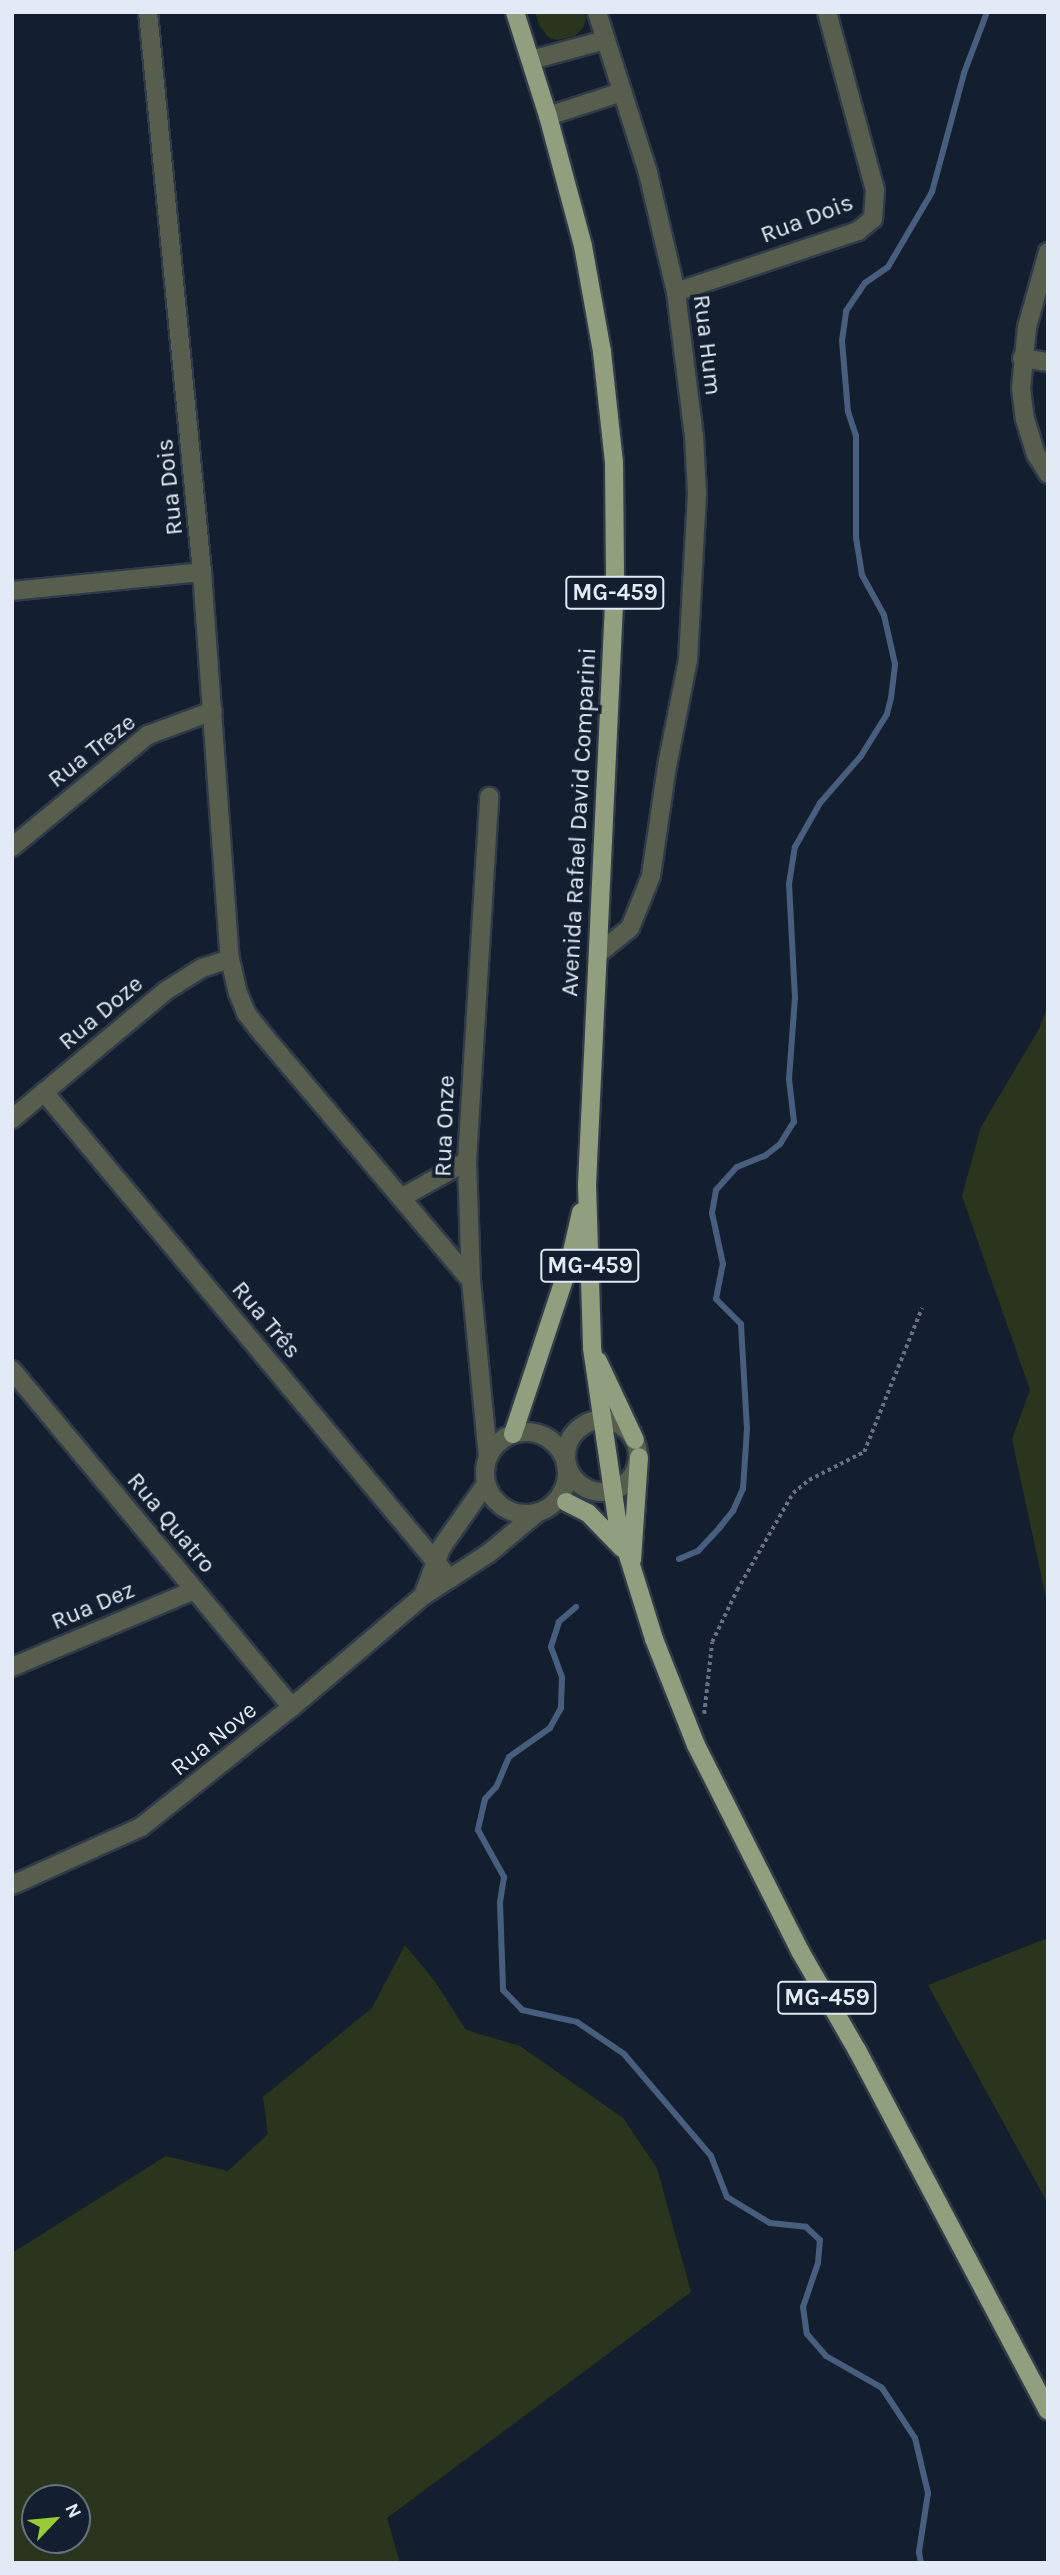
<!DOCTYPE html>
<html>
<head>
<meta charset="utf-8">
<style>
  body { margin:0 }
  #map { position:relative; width:1060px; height:2575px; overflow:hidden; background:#131f2e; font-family:Karla,sans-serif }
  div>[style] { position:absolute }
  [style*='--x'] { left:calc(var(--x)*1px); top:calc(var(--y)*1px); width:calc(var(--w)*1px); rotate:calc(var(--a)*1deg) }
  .green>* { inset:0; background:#2b351d }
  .stream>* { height:6px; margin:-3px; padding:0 3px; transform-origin:3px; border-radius:3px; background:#475e7e }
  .path>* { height:3.5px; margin-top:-1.75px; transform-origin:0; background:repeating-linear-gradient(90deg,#67717f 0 3.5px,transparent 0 7px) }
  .roads { filter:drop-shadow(2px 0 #303b4a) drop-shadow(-2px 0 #303b4a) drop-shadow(0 2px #303b4a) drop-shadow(0 -2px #303b4a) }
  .street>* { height:18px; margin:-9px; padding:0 9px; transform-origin:9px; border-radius:9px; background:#575e4e }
  .street>.ring { margin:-9px; padding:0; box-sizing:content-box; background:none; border:18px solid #575e4e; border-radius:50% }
  .primary>* { height:18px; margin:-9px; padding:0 9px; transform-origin:9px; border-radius:9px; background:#919f7e }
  span { translate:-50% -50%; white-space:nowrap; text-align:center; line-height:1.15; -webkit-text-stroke:7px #131f2e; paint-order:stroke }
  .shield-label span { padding:2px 5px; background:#131f2e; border:2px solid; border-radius:5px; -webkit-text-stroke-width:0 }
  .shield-label { font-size:23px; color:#e2eaf6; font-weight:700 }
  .street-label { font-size:24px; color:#e2eaf6 }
  .frame { position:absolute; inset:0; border:14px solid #e2eaf6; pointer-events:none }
  .north { position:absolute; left:21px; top:2484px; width:70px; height:70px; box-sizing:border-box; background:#131f2e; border:2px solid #66707e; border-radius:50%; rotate:64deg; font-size:19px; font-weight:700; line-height:28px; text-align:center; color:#e2eaf6 }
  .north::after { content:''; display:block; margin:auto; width:24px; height:32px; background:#99cb35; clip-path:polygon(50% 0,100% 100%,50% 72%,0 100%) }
</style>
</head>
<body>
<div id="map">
  <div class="green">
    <div style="clip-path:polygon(535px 12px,585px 12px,586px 19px,583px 28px,575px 36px,557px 40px,548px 37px,539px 25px)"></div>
    <div style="clip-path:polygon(1048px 1005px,1048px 1607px,1012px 1439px,1030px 1390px,962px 1196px,981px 1127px,1039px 1029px)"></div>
    <div style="clip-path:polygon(1048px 1938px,1048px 2204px,928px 1985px)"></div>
    <div style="clip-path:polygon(evenodd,405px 1945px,436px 1983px,466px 2030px,520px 2046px,623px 2118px,657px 2168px,691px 2292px,387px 2518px,400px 2563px,12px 2563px,12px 2253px,166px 2156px,228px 2171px,268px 2134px,263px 2097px,372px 2008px,405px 1945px,77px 2498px,77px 2540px,35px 2540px,35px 2498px,77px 2498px)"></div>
  </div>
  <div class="stream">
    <div style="--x:679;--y:1559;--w:21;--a:-23"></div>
    <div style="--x:698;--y:1551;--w:33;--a:-47"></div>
    <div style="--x:720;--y:1527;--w:21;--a:-51"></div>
    <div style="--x:733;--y:1511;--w:24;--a:-66"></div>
    <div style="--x:743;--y:1489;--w:60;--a:-86.2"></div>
    <div style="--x:747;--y:1429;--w:105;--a:-93.3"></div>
    <div style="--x:741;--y:1324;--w:35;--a:-135"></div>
    <div style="--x:716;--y:1299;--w:36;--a:-79"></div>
    <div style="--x:723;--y:1264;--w:52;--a:-102.2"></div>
    <div style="--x:712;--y:1213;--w:23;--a:-80"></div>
    <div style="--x:716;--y:1190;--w:31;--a:-48"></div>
    <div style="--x:737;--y:1167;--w:31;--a:-22"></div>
    <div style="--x:766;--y:1155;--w:18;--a:-38"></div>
    <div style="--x:780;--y:1144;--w:26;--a:-58"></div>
    <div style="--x:794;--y:1122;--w:43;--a:-96.6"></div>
    <div style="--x:789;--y:1079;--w:81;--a:-85.8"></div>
    <div style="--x:795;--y:998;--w:114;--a:-93"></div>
    <div style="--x:789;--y:884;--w:37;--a:-81"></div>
    <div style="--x:795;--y:847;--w:51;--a:-60.4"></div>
    <div style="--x:820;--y:803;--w:62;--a:-48.9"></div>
    <div style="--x:861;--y:756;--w:49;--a:-58.2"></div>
    <div style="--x:887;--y:714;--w:16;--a:-76"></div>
    <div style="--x:891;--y:698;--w:34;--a:-83"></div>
    <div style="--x:895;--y:664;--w:50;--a:-102.7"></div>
    <div style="--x:884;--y:615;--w:46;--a:-118.8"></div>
    <div style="--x:862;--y:575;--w:37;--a:-99"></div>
    <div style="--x:856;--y:538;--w:102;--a:-90"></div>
    <div style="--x:856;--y:436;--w:25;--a:-108"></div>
    <div style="--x:848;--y:412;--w:71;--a:-94.8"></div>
    <div style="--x:842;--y:341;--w:30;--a:-82"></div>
    <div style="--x:846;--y:311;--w:34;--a:-56"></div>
    <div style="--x:865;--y:283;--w:28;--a:-35"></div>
    <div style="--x:888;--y:267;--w:87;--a:-59.6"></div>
    <div style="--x:932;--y:192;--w:123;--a:-74.9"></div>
    <div style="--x:964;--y:73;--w:65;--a:-69.3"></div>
    <div style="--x:576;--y:1607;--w:23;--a:139"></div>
    <div style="--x:559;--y:1622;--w:26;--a:108"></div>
    <div style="--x:551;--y:1647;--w:32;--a:70"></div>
    <div style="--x:562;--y:1677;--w:31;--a:92"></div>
    <div style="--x:561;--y:1708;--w:23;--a:119"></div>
    <div style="--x:550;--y:1728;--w:50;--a:144.7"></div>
    <div style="--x:509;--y:1757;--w:33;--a:113"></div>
    <div style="--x:496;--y:1787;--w:16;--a:133"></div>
    <div style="--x:485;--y:1799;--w:32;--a:103"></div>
    <div style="--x:478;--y:1830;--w:54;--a:61"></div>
    <div style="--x:504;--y:1877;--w:25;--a:99"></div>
    <div style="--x:500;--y:1902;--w:88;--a:88"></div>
    <div style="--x:503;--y:1990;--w:28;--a:46"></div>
    <div style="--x:522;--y:2010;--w:56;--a:12.3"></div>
    <div style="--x:577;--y:2022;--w:57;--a:34.2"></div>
    <div style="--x:624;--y:2054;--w:134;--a:49.5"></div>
    <div style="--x:711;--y:2156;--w:44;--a:68.7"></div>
    <div style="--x:727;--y:2197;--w:50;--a:31.2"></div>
    <div style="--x:770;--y:2223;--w:36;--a:6"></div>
    <div style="--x:806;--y:2227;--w:19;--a:43"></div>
    <div style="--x:820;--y:2240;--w:23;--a:95"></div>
    <div style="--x:818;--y:2263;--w:46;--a:108.8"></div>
    <div style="--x:803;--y:2307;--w:27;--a:82"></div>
    <div style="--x:807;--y:2334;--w:29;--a:49"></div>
    <div style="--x:826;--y:2356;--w:64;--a:29.7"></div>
    <div style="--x:882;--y:2388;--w:60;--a:56.6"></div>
    <div style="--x:915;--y:2438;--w:57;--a:76.7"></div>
    <div style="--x:928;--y:2493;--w:60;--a:98.7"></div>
    <div style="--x:919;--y:2552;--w:11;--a:80"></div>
  </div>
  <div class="path">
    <div style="--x:704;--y:1714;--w:72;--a:-83.7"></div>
    <div style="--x:712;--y:1642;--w:58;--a:-64.3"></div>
    <div style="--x:737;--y:1590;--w:112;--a:-60"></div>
    <div style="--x:793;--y:1493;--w:21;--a:-39"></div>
    <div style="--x:809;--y:1480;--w:62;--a:-27"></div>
    <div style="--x:864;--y:1452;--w:155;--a:-68.1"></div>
  </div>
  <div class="roads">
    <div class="street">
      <div style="--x:148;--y:12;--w:563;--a:84.49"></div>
      <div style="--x:202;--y:572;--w:388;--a:85.9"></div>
      <div style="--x:230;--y:959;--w:35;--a:77"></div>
      <div style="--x:238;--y:993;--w:22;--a:68"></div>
      <div style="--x:246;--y:1013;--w:23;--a:52"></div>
      <div style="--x:260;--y:1031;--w:327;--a:49.8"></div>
      <div style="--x:597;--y:12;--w:169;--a:72.4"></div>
      <div style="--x:648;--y:173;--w:122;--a:76.8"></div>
      <div style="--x:676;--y:292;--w:145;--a:82.9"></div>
      <div style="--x:694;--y:436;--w:58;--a:87"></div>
      <div style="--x:697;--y:494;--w:166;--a:93.1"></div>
      <div style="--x:688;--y:660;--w:108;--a:101.2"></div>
      <div style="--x:667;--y:766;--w:111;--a:98.3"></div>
      <div style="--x:651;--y:876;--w:56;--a:112"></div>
      <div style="--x:630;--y:928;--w:41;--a:140.9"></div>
      <div style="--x:531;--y:60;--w:77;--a:-15.1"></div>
      <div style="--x:548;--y:116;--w:78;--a:-18"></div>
      <div style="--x:1048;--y:252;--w:78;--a:105.6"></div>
      <div style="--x:1027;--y:327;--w:61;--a:95.6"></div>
      <div style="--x:1021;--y:388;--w:31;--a:83"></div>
      <div style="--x:1025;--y:419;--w:37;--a:73"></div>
      <div style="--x:1036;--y:454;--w:23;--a:59"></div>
      <div style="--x:676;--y:292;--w:192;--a:-18.5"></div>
      <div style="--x:858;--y:231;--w:19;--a:-39"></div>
      <div style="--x:873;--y:219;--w:29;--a:-86"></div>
      <div style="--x:875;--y:190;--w:184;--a:-105.1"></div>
      <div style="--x:1022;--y:358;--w:26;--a:9"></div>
      <div style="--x:12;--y:591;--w:191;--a:-5.7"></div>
      <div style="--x:12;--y:847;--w:176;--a:-39.5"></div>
      <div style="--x:148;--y:735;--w:69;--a:-20.3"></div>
      <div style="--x:44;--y:1092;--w:634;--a:50.18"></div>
      <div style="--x:12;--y:1119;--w:202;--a:-39.8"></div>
      <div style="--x:167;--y:990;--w:41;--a:-32.2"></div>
      <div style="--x:202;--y:968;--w:29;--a:-18"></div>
      <div style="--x:401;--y:1198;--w:76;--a:-29.3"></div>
      <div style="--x:12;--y:1370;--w:438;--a:50.3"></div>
      <div class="ring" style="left:566px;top:1420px;width:54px;height:54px"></div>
      <div class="ring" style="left:485px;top:1432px;width:64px;height:64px"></div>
      <div style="--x:488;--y:1457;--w:177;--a:-95.5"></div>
      <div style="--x:471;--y:1281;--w:120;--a:-91.9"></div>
      <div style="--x:467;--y:1161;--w:365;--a:-86.5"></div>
      <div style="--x:423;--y:1596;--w:51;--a:-69.4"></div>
      <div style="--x:441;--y:1548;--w:78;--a:-54.9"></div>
      <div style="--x:12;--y:1667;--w:198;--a:-22.9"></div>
      <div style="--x:12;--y:1885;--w:141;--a:-24.2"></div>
      <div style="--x:141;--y:1827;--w:193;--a:-38.5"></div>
      <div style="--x:292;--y:1707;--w:172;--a:-40.3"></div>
      <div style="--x:423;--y:1596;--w:79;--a:-33.1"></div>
      <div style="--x:489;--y:1553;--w:64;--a:-39.9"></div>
    </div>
    <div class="primary">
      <div style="--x:515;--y:12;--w:109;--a:72.4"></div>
      <div style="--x:548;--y:116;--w:135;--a:74.9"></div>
      <div style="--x:583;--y:246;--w:108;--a:79.8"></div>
      <div style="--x:602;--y:352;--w:111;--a:83.8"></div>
      <div style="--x:614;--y:462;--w:120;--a:89.5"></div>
      <div style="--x:615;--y:582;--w:604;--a:92.66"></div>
      <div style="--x:587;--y:1185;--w:163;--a:88.2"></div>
      <div style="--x:592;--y:1348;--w:174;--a:81.7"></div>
      <div style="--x:617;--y:1520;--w:125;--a:72.7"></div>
      <div style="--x:654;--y:1639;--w:114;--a:68.4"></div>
      <div style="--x:696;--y:1745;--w:231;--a:63.2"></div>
      <div style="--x:800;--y:1951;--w:114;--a:60.1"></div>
      <div style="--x:857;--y:2050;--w:408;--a:62.1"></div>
      <div style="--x:598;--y:1361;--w:87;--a:64.9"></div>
      <div style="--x:513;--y:1434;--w:178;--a:-71.7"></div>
      <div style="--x:569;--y:1265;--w:54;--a:-77.2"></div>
      <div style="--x:566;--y:1502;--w:25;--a:27"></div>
      <div style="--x:588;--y:1513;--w:49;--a:45.8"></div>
      <div style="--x:632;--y:1560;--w:103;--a:-86.1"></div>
    </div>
  </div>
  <div class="shield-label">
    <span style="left:615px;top:593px">MG-459</span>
    <span style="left:590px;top:1266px">MG-459</span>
    <span style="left:827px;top:1998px">MG-459</span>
  </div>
  <div class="street-label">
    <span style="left:807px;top:219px;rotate:-21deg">Rua Dois</span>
    <span style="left:707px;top:345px;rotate:83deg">Rua Hum</span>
    <span style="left:170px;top:487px;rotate:-96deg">Rua Dois</span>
    <span style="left:92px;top:751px;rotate:-38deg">Rua Treze</span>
    <span style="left:579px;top:822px;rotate:-87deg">Avenida Rafael David Comparini</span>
    <span style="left:101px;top:1013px;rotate:-40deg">Rua Doze</span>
    <span style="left:445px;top:1126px;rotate:-88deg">Rua Onze</span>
    <span style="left:266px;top:1320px;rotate:50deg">Rua Três</span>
    <span style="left:171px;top:1523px;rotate:50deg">Rua Quatro</span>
    <span style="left:93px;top:1606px;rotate:-23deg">Rua Dez</span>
    <span style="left:214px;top:1739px;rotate:-39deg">Rua Nove</span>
  </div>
  <div class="frame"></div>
  <div class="north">N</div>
</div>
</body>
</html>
